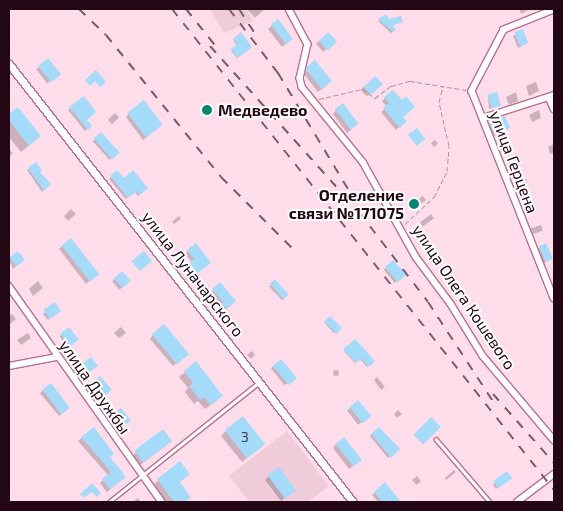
<!DOCTYPE html>
<html>
<head>
<meta charset="utf-8">
<style>
  body { margin:0 }
  #map { position:relative; width:563px; height:511px; overflow:hidden; background:#ffddea; font-family:"Exo 2",sans-serif }
  div>[style] { position:absolute }
  [style*='--x'] { left:calc(var(--x)*1px); top:calc(var(--y)*1px); width:calc(var(--w)*1px); rotate:calc(var(--a)*1deg) }
  .built>* { inset:0; background:#f0cbd9 }
  .shadow>* { inset:0; background:#0003; transform-origin:0 0 }
  .round { border-radius:50% }
  .building>* { inset:0; background:#a4dbf9; transform-origin:0 0 }
  .path>* { height:1px; margin-top:-0.5px; transform-origin:0; background:repeating-linear-gradient(90deg,#b293a0 0 5px,transparent 0 7.5px) }
  .roads { filter:drop-shadow(1px 0 #ba7090) drop-shadow(-1px 0 #ba7090) drop-shadow(0 1px #ba7090) drop-shadow(0 -1px #ba7090) }
  .service>* { height:2.5px; margin:-1.25px; padding:0 1.25px; transform-origin:1.25px; border-radius:1.25px; background:#fff }
  .minor>* { height:5.5px; margin:-2.75px; padding:0 2.75px; transform-origin:2.75px; border-radius:2.75px; background:#fff }
  .tertiary>* { height:7px; margin:-3.5px; padding:0 3.5px; transform-origin:3.5px; border-radius:3.5px; background:#fff }
  .rail>* { height:2px; margin-top:-1px; transform-origin:0; background:repeating-linear-gradient(90deg,#795b68 0 9px,transparent 0 18px) }
  .dots>* { width:14px; height:14px; translate:-50% -50%; box-sizing:border-box; border:2px solid #fff; border-radius:50% }
  span { translate:-50% -50%; white-space:nowrap; text-align:center; line-height:1.15; -webkit-text-stroke:4px #fff; paint-order:stroke }
  .number-label { font-size:14px; color:#433c4d }
  .number-label span { -webkit-text-stroke-width:0 }
  .poi-label { font-size:16px; color:#230714; font-weight:700 }
  .left { translate:0 -50%; text-align:left }
  .right { translate:-100% -50%; text-align:right }
  .street-label { font-size:16px; color:#230714 }
  .frame { position:absolute; inset:0; border:10px solid #230714; pointer-events:none }
</style>
</head>
<body>
<div id="map">
  <div class="built">
    <div style="clip-path:polygon(210px 9px,246px 9px,253px 21px,224px 33px)"></div>
    <div style="clip-path:polygon(287px 431px,329px 486px,308px 502px,249px 502px,229px 476px)"></div>
  </div>
  <div class="shadow">
    <div style="clip-path:polygon(247px 9px,265px 9px,255px 18px)"></div>
    <div style="clip-path:polygon(519px 9px,530px 9px,521px 14px)"></div>
    <div style="clip-path:polygon(385px 16px,388px 20px,402px 22px,392px 25px,395px 30px,391px 33px,378px 21px)"></div>
    <div style="clip-path:polygon(278px 21px,288px 42px,282px 47px,268px 29px)"></div>
    <div style="clip-path:polygon(522px 31px,527px 43px,518px 48px,513px 36px)"></div>
    <div style="left:328px;top:33px;width:11px;height:16px;rotate:49deg"></div>
    <div style="clip-path:polygon(241px 34px,251px 47px,237px 58px,231px 51px,237px 46px,233px 40px)"></div>
    <div style="left:48px;top:60px;width:18px;height:15px;rotate:52deg"></div>
    <div style="clip-path:polygon(315px 62px,327px 85px,318px 92px,304px 74px)"></div>
    <div style="left:375px;top:77px;width:9px;height:19px;rotate:49deg"></div>
    <div style="clip-path:polygon(536px 82px,539px 91px,529px 96px,526px 86px)"></div>
    <div style="clip-path:polygon(516px 92px,518px 101px,509px 105px,506px 97px)"></div>
    <div style="clip-path:polygon(488px 96px,499px 105px,489px 109px)"></div>
    <div style="clip-path:polygon(385px 98px,405px 121px,396px 130px,381px 112px,387px 107px,382px 101px)"></div>
    <div style="clip-path:polygon(70px 108px,91px 126px,85px 131px,68px 110px)"></div>
    <div style="clip-path:polygon(17px 109px,32px 143px,21px 152px,9px 137px,9px 116px)"></div>
    <div style="clip-path:polygon(336px 110px,354px 127px,347px 133px,333px 114px)"></div>
    <div style="clip-path:polygon(539px 110px,541px 118px,532px 122px,529px 115px)"></div>
    <div style="left:115px;top:113px;width:6px;height:10px;rotate:45deg"></div>
    <div style="clip-path:polygon(129px 114px,158px 128px,143px 140px,126px 117px)"></div>
    <div style="clip-path:polygon(490px 124px,509px 128px,491px 138px,487px 128px)"></div>
    <div style="left:101px;top:134px;width:25px;height:11px;rotate:48deg"></div>
    <div style="left:435px;top:140px;width:5px;height:5px;rotate:53deg"></div>
    <div style="clip-path:polygon(554px 144px,554px 153px,550px 154px,548px 147px)"></div>
    <div style="clip-path:polygon(9px 149px,13px 153px,9px 157px)"></div>
    <div style="clip-path:polygon(520px 156px,522px 162px,509px 168px,507px 161px)"></div>
    <div style="clip-path:polygon(35px 164px,38px 173px,50px 184px,42px 192px,27px 170px)"></div>
    <div style="clip-path:polygon(117px 172px,124px 179px,147px 188px,138px 196px,134px 191px,126px 199px,109px 179px)"></div>
    <div style="clip-path:polygon(527px 179px,526px 186px,517px 188px,518px 181px)"></div>
    <div style="left:423px;top:196px;width:5px;height:17px;rotate:53deg"></div>
    <div style="clip-path:polygon(523px 203px,536px 210px,525px 215px)"></div>
    <div style="clip-path:polygon(71px 209px,76px 214px,68px 221px,64px 216px)"></div>
    <div style="left:431px;top:214px;width:5px;height:14px;rotate:53deg"></div>
    <div style="clip-path:polygon(179px 216px,181px 219px,174px 224px,172px 222px)"></div>
    <div style="left:541px;top:225px;width:6px;height:12px;rotate:72deg"></div>
    <div style="clip-path:polygon(62px 246px,94px 277px,86px 284px,59px 249px)"></div>
    <div style="clip-path:polygon(539px 248px,551px 258px,543px 264px,537px 250px)"></div>
    <div style="clip-path:polygon(188px 251px,207px 265px,187px 280px,181px 272px,192px 262px,185px 254px)"></div>
    <div style="clip-path:polygon(18px 253px,21px 262px,13px 269px,9px 260px)"></div>
    <div style="left:393px;top:262px;width:17px;height:12px;rotate:50deg"></div>
    <div style="left:122px;top:273px;width:11px;height:13px;rotate:49deg"></div>
    <div style="clip-path:polygon(38px 281px,43px 288px,33px 296px,29px 289px)"></div>
    <div style="left:275px;top:281px;width:19px;height:8px;rotate:47deg"></div>
    <div style="clip-path:polygon(220px 284px,234px 301px,225px 310px,219px 307px,221px 305px,211px 292px)"></div>
    <div style="clip-path:polygon(55px 304px,58px 313px,48px 320px,43px 314px)"></div>
    <div style="clip-path:polygon(12px 314px,16px 319px,9px 325px,9px 316px)"></div>
    <div style="left:330px;top:317px;width:15px;height:8px;rotate:48deg"></div>
    <div style="clip-path:polygon(121px 327px,126px 333px,119px 338px,114px 333px)"></div>
    <div style="left:69px;top:329px;width:13px;height:12px;rotate:51deg"></div>
    <div style="clip-path:polygon(28px 333px,31px 338px,21px 345px,17px 340px)"></div>
    <div style="clip-path:polygon(153px 335px,184px 357px,173px 366px,150px 339px)"></div>
    <div style="clip-path:polygon(355px 341px,373px 361px,367px 367px,360px 359px,355px 363px,344px 351px)"></div>
    <div style="clip-path:polygon(252px 351px,255px 355px,251px 359px,247px 355px)"></div>
    <div style="clip-path:polygon(91px 359px,94px 368px,86px 374px,81px 366px)"></div>
    <div style="left:281px;top:360px;width:22px;height:13px;rotate:51deg"></div>
    <div style="clip-path:polygon(196px 363px,216px 401px,205px 409px,198px 401px,194px 404px,185px 392px,188px 388px,179px 377px)"></div>
    <div class="round" style="left:333px;top:370px;width:6px;height:6px"></div>
    <div style="clip-path:polygon(377px 377px,385px 387px,381px 390px,374px 380px)"></div>
    <div style="left:100px;top:378px;width:16px;height:14px;rotate:50deg"></div>
    <div style="clip-path:polygon(50px 384px,67px 410px,59px 416px,40px 393px)"></div>
    <div style="left:358px;top:402px;width:18px;height:14px;rotate:52deg"></div>
    <div style="clip-path:polygon(121px 410px,127px 423px,117px 430px,109px 420px)"></div>
    <div style="clip-path:polygon(398px 410px,402px 414px,397px 418px,394px 414px)"></div>
    <div style="clip-path:polygon(379px 428px,399px 449px,388px 458px,370px 436px)"></div>
    <div style="clip-path:polygon(93px 429px,121px 480px,107px 492px,100px 483px,108px 475px,78px 441px)"></div>
    <div style="clip-path:polygon(226px 431px,258px 449px,242px 462px,221px 436px)"></div>
    <div style="clip-path:polygon(336px 444px,357px 463px,349px 469px,333px 448px)"></div>
    <div style="clip-path:polygon(167px 445px,140px 465px,133px 456px,136px 452px)"></div>
    <div style="clip-path:polygon(180px 463px,179px 482px,189px 498px,184px 502px,165px 502px,153px 485px)"></div>
    <div style="clip-path:polygon(454px 470px,456px 472px,446px 480px,445px 478px)"></div>
    <div style="clip-path:polygon(269px 476px,294px 490px,281px 501px,265px 480px)"></div>
    <div style="clip-path:polygon(417px 476px,421px 481px,417px 485px,412px 480px)"></div>
    <div style="clip-path:polygon(508px 480px,496px 489px,493px 485px,495px 483px)"></div>
    <div style="clip-path:polygon(385px 484px,399px 502px,378px 502px,372px 495px)"></div>
    <div style="clip-path:polygon(138px 498px,141px 502px,132px 502px)"></div>
  </div>
  <div class="building">
    <div style="clip-path:polygon(386px 14px,389px 19px,401px 16px,403px 22px,393px 25px,396px 30px,393px 32px,378px 19px)"></div>
    <div style="left:278px;top:19px;width:25px;height:9px;rotate:53deg"></div>
    <div style="left:523px;top:29px;width:15px;height:9px;rotate:70deg"></div>
    <div style="clip-path:polygon(241px 32px,252px 47px,238px 58px,231px 49px,237px 44px,233px 39px)"></div>
    <div style="left:328px;top:32px;width:13px;height:13px;rotate:45deg"></div>
    <div style="left:48px;top:58px;width:21px;height:13px;rotate:51deg"></div>
    <div style="left:315px;top:60px;width:27px;height:13px;rotate:51deg"></div>
    <div style="clip-path:polygon(96px 70px,106px 82px,100px 87px,95px 81px,90px 86px,85px 80px)"></div>
    <div style="left:375px;top:76px;width:11px;height:16px;rotate:45deg"></div>
    <div style="clip-path:polygon(393px 90px,402px 100px,406px 96px,415px 107px,403px 117px,407px 121px,400px 128px,383px 108px,389px 103px,384px 97px)"></div>
    <div style="left:497px;top:92px;width:14px;height:10px;rotate:73deg"></div>
    <div style="clip-path:polygon(84px 96px,96px 112px,87px 120px,92px 126px,88px 130px,69px 107px)"></div>
    <div style="left:144px;top:100px;width:31px;height:21px;rotate:53deg"></div>
    <div style="left:343px;top:103px;width:26px;height:10px;rotate:53deg"></div>
    <div style="clip-path:polygon(18px 107px,41px 136px,29px 146px,9px 120px,9px 114px)"></div>
    <div style="left:505px;top:116px;width:13px;height:17px;rotate:67deg"></div>
    <div style="left:417px;top:128px;width:14px;height:11px;rotate:54deg"></div>
    <div style="left:101px;top:132px;width:28px;height:10px;rotate:48deg"></div>
    <div style="clip-path:polygon(36px 162px,42px 170px,40px 172px,51px 184px,44px 191px,28px 168px)"></div>
    <div style="clip-path:polygon(117px 170px,124px 178px,133px 170px,148px 188px,140px 195px,137px 191px,128px 198px,110px 176px)"></div>
    <div style="left:533px;top:198px;width:13px;height:12px;rotate:72deg"></div>
    <div style="left:71px;top:238px;width:46px;height:12px;rotate:52deg"></div>
    <div style="clip-path:polygon(196px 243px,211px 263px,191px 278px,183px 268px,194px 259px,187px 250px)"></div>
    <div style="left:546px;top:243px;width:17px;height:8px;rotate:66deg"></div>
    <div style="left:18px;top:251px;width:11px;height:11px;rotate:52deg"></div>
    <div style="left:144px;top:251px;width:13px;height:16px;rotate:51deg"></div>
    <div style="left:393px;top:260px;width:20px;height:11px;rotate:49deg"></div>
    <div style="left:122px;top:271px;width:13px;height:11px;rotate:48deg"></div>
    <div style="left:275px;top:279px;width:21px;height:7px;rotate:49deg"></div>
    <div style="clip-path:polygon(220px 282px,236px 301px,228px 308px,219px 305px,223px 302px,212px 289px)"></div>
    <div style="left:55px;top:302px;width:11px;height:14px;rotate:56deg"></div>
    <div style="left:330px;top:316px;width:17px;height:8px;rotate:45deg"></div>
    <div style="left:164px;top:324px;width:39px;height:16px;rotate:50deg"></div>
    <div style="left:69px;top:327px;width:16px;height:11px;rotate:52deg"></div>
    <div style="clip-path:polygon(355px 339px,375px 361px,369px 367px,361px 359px,356px 363px,343px 349px)"></div>
    <div style="left:91px;top:357px;width:11px;height:11px;rotate:52deg"></div>
    <div style="left:281px;top:359px;width:25px;height:11px;rotate:50deg"></div>
    <div style="clip-path:polygon(196px 361px,223px 396px,210px 405px,204px 397px,200px 400px,189px 386px,193px 383px,184px 371px)"></div>
    <div style="left:100px;top:376px;width:18px;height:12px;rotate:49deg"></div>
    <div style="left:51px;top:383px;width:31px;height:11px;rotate:53deg"></div>
    <div style="left:358px;top:400px;width:21px;height:11px;rotate:51deg"></div>
    <div style="left:121px;top:408px;width:16px;height:14px;rotate:52deg"></div>
    <div style="left:243px;top:416px;width:36px;height:23px;rotate:52deg"></div>
    <div style="left:431px;top:417px;width:14px;height:25px;rotate:45deg"></div>
    <div style="clip-path:polygon(94px 427px,114px 454px,110px 457px,126px 477px,110px 489px,102px 479px,111px 472px,81px 437px)"></div>
    <div style="clip-path:polygon(379px 427px,400px 449px,391px 458px,371px 434px)"></div>
    <div style="left:163px;top:429px;width:15px;height:36px;rotate:53deg"></div>
    <div style="left:344px;top:437px;width:29px;height:11px;rotate:52deg"></div>
    <div style="clip-path:polygon(180px 461px,190px 474px,180px 482px,191px 498px,184px 502px,174px 502px,157px 479px)"></div>
    <div style="left:279px;top:467px;width:29px;height:14px;rotate:54deg"></div>
    <div style="left:507px;top:471px;width:9px;height:17px;rotate:54deg"></div>
    <div style="clip-path:polygon(385px 482px,401px 502px,382px 502px,374px 492px)"></div>
    <div style="clip-path:polygon(92px 483px,101px 493px,97px 497px,92px 492px,84px 498px,80px 494px)"></div>
  </div>
  <div class="path">
    <div style="--x:319;--y:99;--w:44;--a:-13.1"></div>
    <div style="--x:362;--y:89;--w:16;--a:35"></div>
    <div style="--x:375;--y:98;--w:20;--a:-37"></div>
    <div style="--x:391;--y:86;--w:20;--a:-15"></div>
    <div style="--x:410;--y:81;--w:57;--a:9.1"></div>
    <div style="--x:405;--y:224;--w:40;--a:-43"></div>
    <div style="--x:434;--y:197;--w:29;--a:-63"></div>
    <div style="--x:447;--y:171;--w:25;--a:-85"></div>
    <div style="--x:449;--y:146;--w:45;--a:-102.8"></div>
    <div style="--x:439;--y:102;--w:16;--a:-76"></div>
  </div>
  <div class="roads">
    <div class="service">
      <div style="--x:436;--y:439;--w:83;--a:49.4"></div>
      <div style="--x:109;--y:502;--w:191;--a:-38.6"></div>
    </div>
    <div class="minor">
      <div style="--x:289;--y:9;--w:40;--a:62"></div>
      <div style="--x:308;--y:44;--w:35;--a:103"></div>
      <div style="--x:300;--y:78;--w:9;--a:77"></div>
      <div style="--x:302;--y:87;--w:97;--a:50.9"></div>
      <div style="--x:363;--y:162;--w:109;--a:60.8"></div>
      <div style="--x:416;--y:257;--w:59;--a:53.3"></div>
      <div style="--x:451;--y:304;--w:61;--a:58.4"></div>
      <div style="--x:483;--y:356;--w:110;--a:49.8"></div>
      <div style="--x:554;--y:10;--w:54;--a:158.2"></div>
      <div style="--x:504;--y:30;--w:69;--a:117.7"></div>
      <div style="--x:472;--y:91;--w:223;--a:68.4"></div>
      <div style="--x:549;--y:97;--w:13;--a:67"></div>
      <div style="--x:483;--y:118;--w:75;--a:-17.9"></div>
      <div style="--x:9;--y:286;--w:265;--a:54.7"></div>
      <div style="--x:9;--y:366;--w:49;--a:-10.6"></div>
      <div style="--x:517;--y:502;--w:46;--a:-37.1"></div>
    </div>
    <div class="tertiary">
      <div style="--x:9;--y:64;--w:557;--a:51.85"></div>
    </div>
  </div>
  <div class="rail">
    <div style="--x:79;--y:9;--w:37;--a:44"></div>
    <div style="--x:106;--y:35;--w:183;--a:51"></div>
    <div style="--x:221;--y:177;--w:100;--a:45"></div>
    <div style="--x:172;--y:9;--w:614;--a:51.54"></div>
    <div style="--x:186;--y:9;--w:51;--a:51.3"></div>
    <div style="--x:229;--y:9;--w:81;--a:52.6"></div>
    <div style="--x:278;--y:73;--w:141;--a:58.9"></div>
    <div style="--x:239;--y:9;--w:35;--a:57"></div>
    <div style="--x:210;--y:46;--w:223;--a:48.1"></div>
    <div style="--x:359;--y:212;--w:113;--a:52.5"></div>
    <div style="--x:428;--y:302;--w:121;--a:56.8"></div>
    <div style="--x:493;--y:394;--w:92;--a:48.5"></div>
  </div>
  <div class="dots">
    <div style="left:207px;top:110px;background:#00896e"></div>
    <div style="left:414px;top:204px;background:#00896e"></div>
  </div>
  <div class="number-label">
    <span style="left:245px;top:437px">3</span>
  </div>
  <div class="poi-label">
    <span class="left" style="left:218px;top:110px">Медведево</span>
    <span class="right" style="left:404px;top:204px">Отделение<br>связи №171075</span>
  </div>
  <div class="street-label">
    <span style="left:514px;top:162px;rotate:69deg">улица Герцена</span>
    <span style="left:193px;top:274px;rotate:52deg">улица Луначарского</span>
    <span style="left:464px;top:297px;rotate:56deg">улица Олега Кошевого</span>
    <span style="left:95px;top:387px;rotate:55deg">улица Дружбы</span>
  </div>
  <div class="frame"></div>
</div>
</body>
</html>
